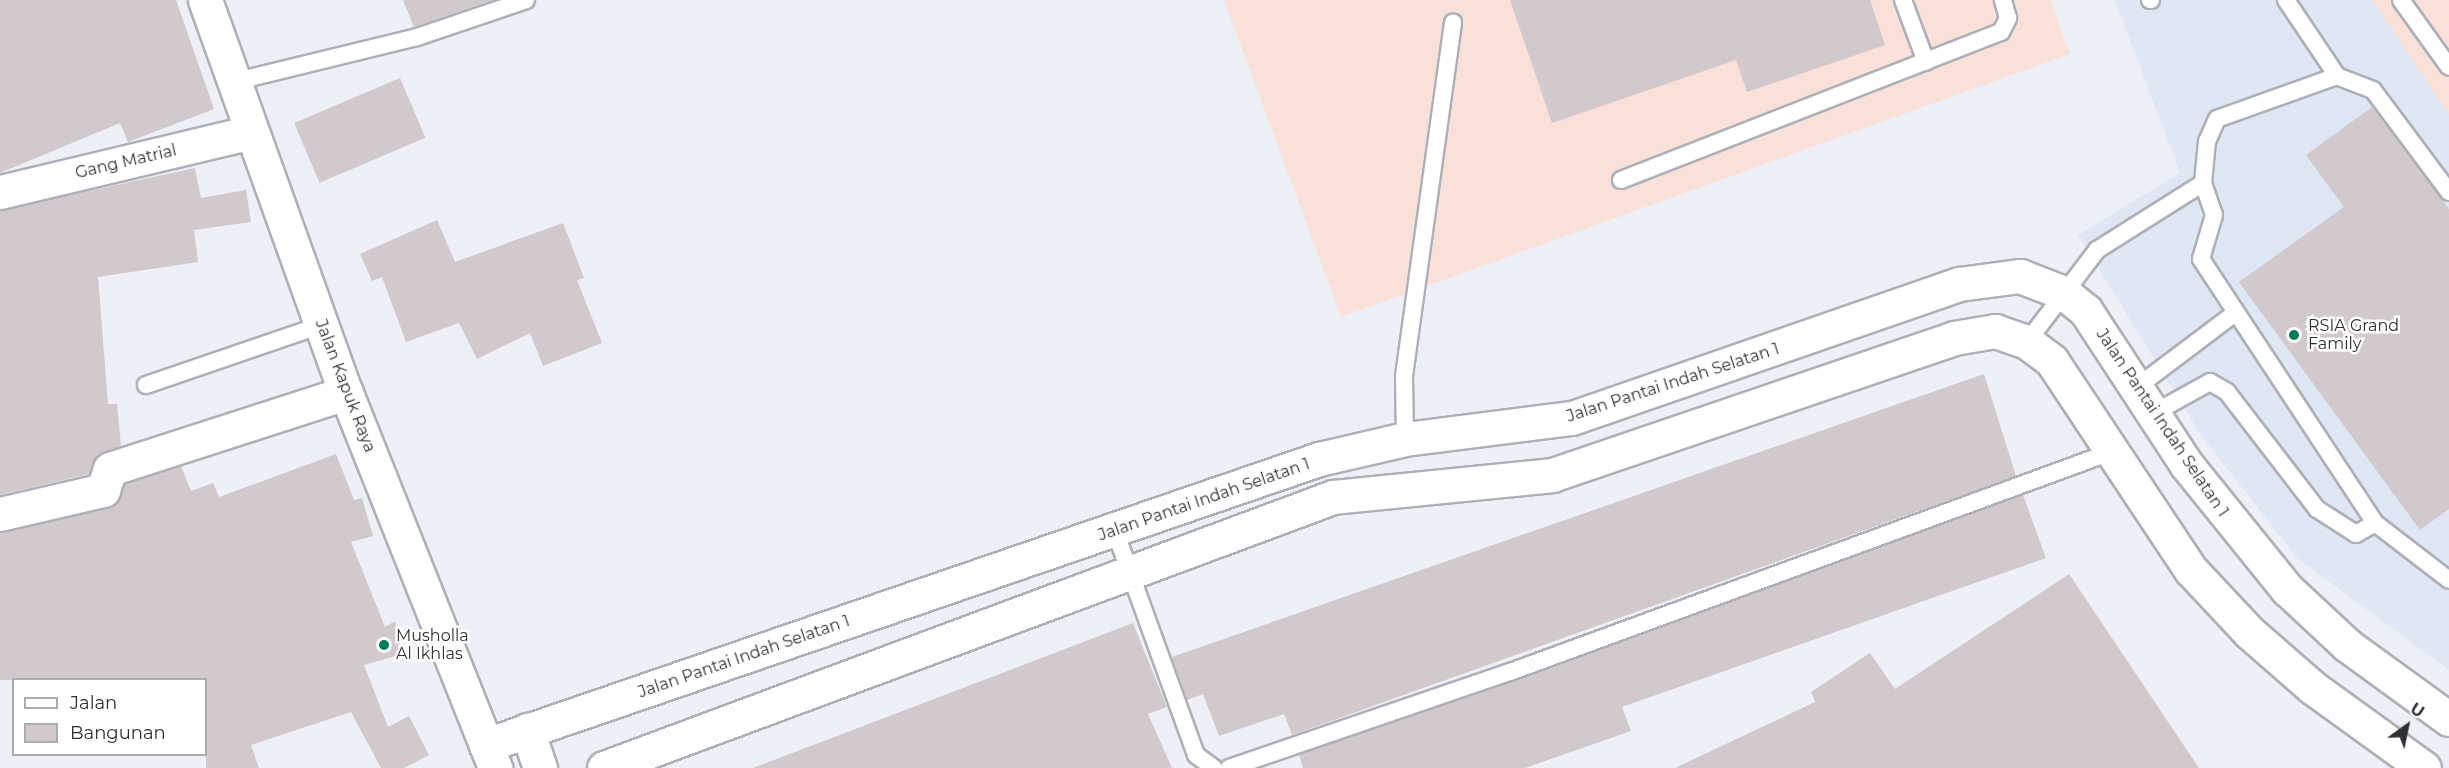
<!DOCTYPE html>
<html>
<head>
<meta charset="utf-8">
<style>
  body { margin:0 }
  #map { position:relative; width:2449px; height:768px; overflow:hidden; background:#edf0f7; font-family:Montserrat,sans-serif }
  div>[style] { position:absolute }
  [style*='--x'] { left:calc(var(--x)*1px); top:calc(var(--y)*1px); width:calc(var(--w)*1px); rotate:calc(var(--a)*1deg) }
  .commercial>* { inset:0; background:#f9e0d9 }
  .built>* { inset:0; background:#dfe6f4 }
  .building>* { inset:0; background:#d1c9cc; transform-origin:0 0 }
  .roads { filter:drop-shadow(2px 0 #adb0b7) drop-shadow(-2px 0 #adb0b7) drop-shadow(0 2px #adb0b7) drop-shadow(0 -2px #adb0b7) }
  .service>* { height:16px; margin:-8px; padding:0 8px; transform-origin:8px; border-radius:8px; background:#fff }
  .minor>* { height:33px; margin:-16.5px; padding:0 16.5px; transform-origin:16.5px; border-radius:16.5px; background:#fff }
  .tertiary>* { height:33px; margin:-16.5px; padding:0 16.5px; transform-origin:16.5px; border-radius:16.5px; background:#fff }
  .secondary>* { height:33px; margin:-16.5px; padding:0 16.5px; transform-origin:16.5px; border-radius:16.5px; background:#fff }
  .dots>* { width:16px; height:16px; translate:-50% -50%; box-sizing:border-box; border:3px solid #fff; border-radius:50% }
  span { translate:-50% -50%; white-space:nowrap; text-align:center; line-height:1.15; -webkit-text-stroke:5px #fff; paint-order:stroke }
  .street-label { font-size:16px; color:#2f3033 }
  .poi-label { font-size:16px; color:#2f3033 }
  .left { translate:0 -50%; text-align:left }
  .legend { position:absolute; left:12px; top:678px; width:195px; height:78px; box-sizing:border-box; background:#fff; border:2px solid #acacad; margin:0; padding:8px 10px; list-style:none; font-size:18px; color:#2f3033 }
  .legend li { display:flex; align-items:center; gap:12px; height:30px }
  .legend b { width:30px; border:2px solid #acacad }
  .north { position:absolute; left:2377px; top:696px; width:60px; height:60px; -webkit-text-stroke:4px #fff; paint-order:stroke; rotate:33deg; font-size:16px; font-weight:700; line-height:24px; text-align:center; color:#2f3033 }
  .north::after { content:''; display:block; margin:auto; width:21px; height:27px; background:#2f3033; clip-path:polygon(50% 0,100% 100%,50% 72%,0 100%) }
</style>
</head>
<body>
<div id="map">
  <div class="commercial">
    <div style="clip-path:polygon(1224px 0,2050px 0,2070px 54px,1341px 317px)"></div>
    <div style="clip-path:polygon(2372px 0,2449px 0,2449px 115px)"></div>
  </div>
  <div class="built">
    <div style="clip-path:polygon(2115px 0,2372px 0,2449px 115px,2449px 670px,2297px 558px,2201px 435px,2078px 235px,2180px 173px)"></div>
  </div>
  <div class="building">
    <div style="clip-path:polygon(0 0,176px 0,214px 109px,128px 142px,120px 123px,0 173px)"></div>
    <div style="clip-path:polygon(403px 0,493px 0,414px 27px)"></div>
    <div style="clip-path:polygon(1510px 0,1870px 0,1885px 45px,1747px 92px,1736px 60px,1552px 123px)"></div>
    <div style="left:400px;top:78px;width:65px;height:115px;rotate:67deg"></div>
    <div style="clip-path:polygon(2372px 107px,2449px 209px,2449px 509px,2420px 530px,2239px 282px,2344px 207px,2306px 155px)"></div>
    <div style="clip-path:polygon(195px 168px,201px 198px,246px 190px,251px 222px,194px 230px,198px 262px,98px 277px,108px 404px,117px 404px,121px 446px,97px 455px,89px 474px,0 495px,0 210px)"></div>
    <div style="clip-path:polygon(437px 220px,455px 262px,563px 223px,584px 278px,577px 280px,602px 343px,543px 366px,530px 333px,477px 359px,459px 323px,406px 342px,382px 277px,372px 281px,360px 254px)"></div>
    <div style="clip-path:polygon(1984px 374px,2016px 476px,1292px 735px,1284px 714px,1219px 736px,1203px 694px,1187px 700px,1172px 657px)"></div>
    <div style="clip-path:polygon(336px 454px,354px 500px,362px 498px,373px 536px,351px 542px,385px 627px,395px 621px,403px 654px,364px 665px,388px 727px,409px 716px,429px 755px,404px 768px,381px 768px,351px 712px,251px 745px,259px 768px,206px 768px,206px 680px,0 680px,0 532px,108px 508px,125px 484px,181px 466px,191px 491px,213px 483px,219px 497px)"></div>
    <div style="clip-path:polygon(2023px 495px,2046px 558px,1622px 707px,1631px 731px,1525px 768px,1303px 768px,1299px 755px)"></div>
    <div style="clip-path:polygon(2069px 574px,2199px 768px,1675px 768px,1815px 702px,1811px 692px,1870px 653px,1895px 689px)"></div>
    <div style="clip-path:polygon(1133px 623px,1167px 707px,1148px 714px,1172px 768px,753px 768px)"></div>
  </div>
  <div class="roads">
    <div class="service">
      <div style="--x:1903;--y:0;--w:66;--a:69.6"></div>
      <div style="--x:2150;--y:0;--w:1;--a:0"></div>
      <div style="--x:2286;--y:0;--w:92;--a:56.1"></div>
      <div style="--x:2401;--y:0;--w:82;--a:54.4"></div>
      <div style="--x:233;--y:82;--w:189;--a:-13.7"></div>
      <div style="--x:417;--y:37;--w:115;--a:-18.7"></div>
      <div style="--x:1621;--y:180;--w:408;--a:-21.3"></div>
      <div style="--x:2001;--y:32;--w:16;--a:-63"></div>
      <div style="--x:2008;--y:18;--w:19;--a:-106"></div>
      <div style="--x:2449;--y:192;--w:127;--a:-126.7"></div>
      <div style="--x:2373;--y:90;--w:39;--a:-159"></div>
      <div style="--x:2337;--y:76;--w:127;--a:160.3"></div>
      <div style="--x:2217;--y:119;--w:24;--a:114"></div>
      <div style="--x:2207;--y:141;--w:42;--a:95.4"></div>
      <div style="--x:2203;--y:183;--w:34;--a:71"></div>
      <div style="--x:2214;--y:215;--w:46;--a:106.5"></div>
      <div style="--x:2201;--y:259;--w:316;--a:56.6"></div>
      <div style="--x:2375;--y:523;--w:93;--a:37.6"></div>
      <div style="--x:2027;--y:342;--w:116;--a:-52.7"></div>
      <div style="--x:2097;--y:250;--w:125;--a:-32.3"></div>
      <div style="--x:146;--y:385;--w:185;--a:-18.9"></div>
      <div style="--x:2137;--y:387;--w:121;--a:-37"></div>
      <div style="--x:2154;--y:413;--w:64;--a:-29"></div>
      <div style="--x:2210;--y:382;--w:20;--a:30"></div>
      <div style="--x:2227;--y:392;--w:148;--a:52.4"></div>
      <div style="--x:2317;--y:509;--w:46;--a:32.7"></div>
      <div style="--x:2356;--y:534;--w:22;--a:-30"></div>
      <div style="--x:1405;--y:439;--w:63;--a:-90.9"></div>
      <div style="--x:1404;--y:376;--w:357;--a:-82.1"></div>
      <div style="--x:1115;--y:531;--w:238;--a:70.1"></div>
      <div style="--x:1196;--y:755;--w:22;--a:36"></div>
      <div style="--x:1229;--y:768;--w:297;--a:-18.9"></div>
      <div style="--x:1510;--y:672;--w:637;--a:-20.11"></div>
    </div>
    <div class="minor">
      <div style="--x:0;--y:192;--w:258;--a:-13.4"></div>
      <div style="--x:0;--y:514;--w:106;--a:-13.1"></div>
      <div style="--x:103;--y:490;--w:22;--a:-72"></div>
      <div style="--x:110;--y:469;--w:248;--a:-17.9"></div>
    </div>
    <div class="tertiary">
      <div style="--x:527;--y:730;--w:40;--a:71.1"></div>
      <div style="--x:486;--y:745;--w:881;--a:-18.95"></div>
      <div style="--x:1319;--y:459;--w:88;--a:-13.1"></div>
      <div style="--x:1405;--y:439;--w:168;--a:-7.2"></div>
      <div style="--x:1572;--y:418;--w:410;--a:-19.1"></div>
      <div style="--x:1959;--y:284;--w:62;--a:-7.5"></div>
      <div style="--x:2020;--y:276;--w:47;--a:21.1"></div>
      <div style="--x:2064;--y:293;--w:28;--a:39"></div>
      <div style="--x:2086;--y:311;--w:183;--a:56.8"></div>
      <div style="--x:2186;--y:464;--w:161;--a:51.1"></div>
      <div style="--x:2287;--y:589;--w:82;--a:43"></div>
      <div style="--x:2347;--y:645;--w:126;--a:36"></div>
      <div style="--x:604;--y:768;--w:778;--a:-20.39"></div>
      <div style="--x:1333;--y:497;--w:220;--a:-5.7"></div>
      <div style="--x:1552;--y:475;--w:425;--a:-18.8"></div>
      <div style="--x:1954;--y:338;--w:42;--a:-9.7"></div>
      <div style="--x:1995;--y:331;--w:34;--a:19"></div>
      <div style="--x:2027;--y:342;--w:31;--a:37"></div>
      <div style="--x:2052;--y:361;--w:251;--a:56.4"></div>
      <div style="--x:2191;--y:570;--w:85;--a:46.9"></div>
      <div style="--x:2249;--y:632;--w:84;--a:41.1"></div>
      <div style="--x:2312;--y:687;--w:138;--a:35.9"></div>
    </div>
    <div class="secondary">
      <div style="--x:205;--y:0;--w:418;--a:70.3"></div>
      <div style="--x:346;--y:393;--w:404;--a:68.3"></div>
    </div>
  </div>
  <div class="dots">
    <div style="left:2294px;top:335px;background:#007c5b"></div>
    <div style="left:384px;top:645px;background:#007c5b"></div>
  </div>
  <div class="street-label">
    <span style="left:126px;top:162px;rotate:-13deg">Gang Matrial</span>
    <span style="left:1673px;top:383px;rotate:-18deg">Jalan Pantai Indah Selatan 1</span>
    <span style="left:345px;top:386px;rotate:69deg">Jalan Kapuk Raya</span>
    <span style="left:2162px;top:423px;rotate:56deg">Jalan Pantai Indah Selatan 1</span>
    <span style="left:1204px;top:500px;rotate:-19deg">Jalan Pantai Indah Selatan 1</span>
    <span style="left:744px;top:657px;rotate:-19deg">Jalan Pantai Indah Selatan 1</span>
  </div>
  <div class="poi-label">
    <span class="left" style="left:2308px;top:335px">RSIA Grand<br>Family</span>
    <span class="left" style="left:396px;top:645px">Musholla<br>Al Ikhlas</span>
  </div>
  <ul class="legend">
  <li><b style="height:8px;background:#fff"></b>Jalan</li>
  <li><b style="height:16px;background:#d1c9cc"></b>Bangunan</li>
  </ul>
  <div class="north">U</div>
</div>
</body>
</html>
